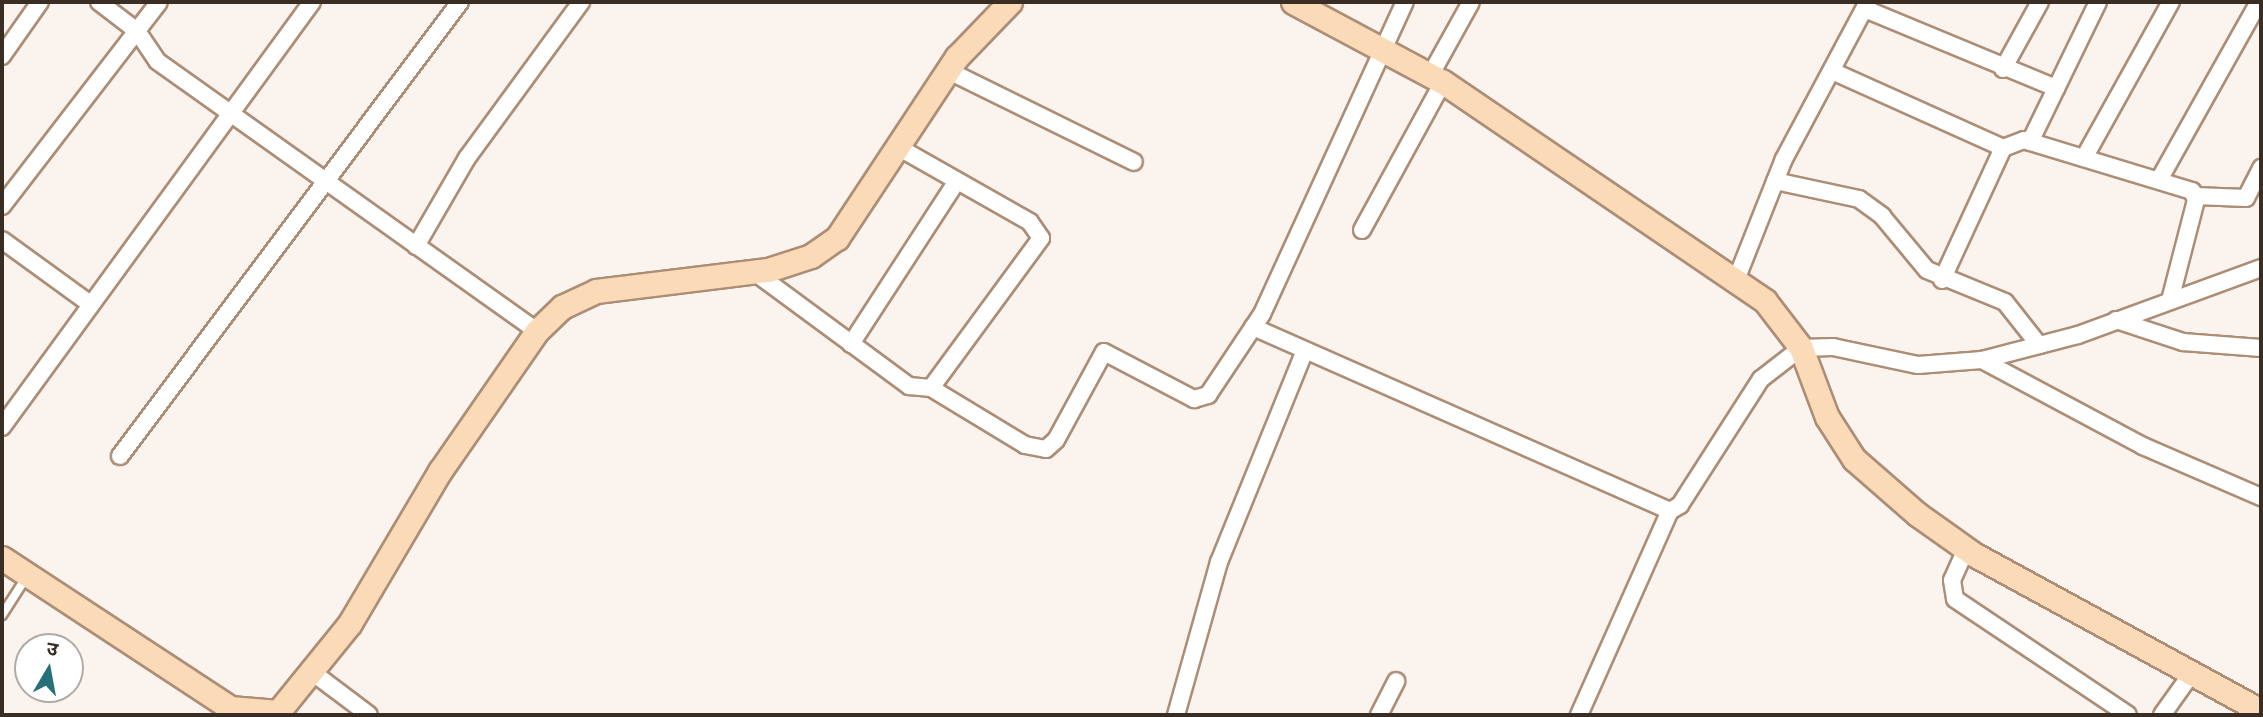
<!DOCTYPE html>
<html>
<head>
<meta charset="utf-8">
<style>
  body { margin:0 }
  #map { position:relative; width:2263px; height:717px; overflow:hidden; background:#faf3ee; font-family:Montserrat,"Noto Sans Devanagari",sans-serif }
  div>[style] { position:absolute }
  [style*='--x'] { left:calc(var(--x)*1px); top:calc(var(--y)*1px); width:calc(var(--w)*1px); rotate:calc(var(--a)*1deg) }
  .roads { filter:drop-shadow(2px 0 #ac8e77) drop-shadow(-2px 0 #ac8e77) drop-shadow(0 2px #ac8e77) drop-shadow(0 -2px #ac8e77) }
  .lane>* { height:8px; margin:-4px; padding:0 4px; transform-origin:4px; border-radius:4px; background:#fff }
  .street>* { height:16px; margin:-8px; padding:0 8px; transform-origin:8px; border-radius:8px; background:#fff }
  .secondary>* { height:23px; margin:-11.5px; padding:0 11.5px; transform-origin:11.5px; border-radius:11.5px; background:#fbdab8 }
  span { translate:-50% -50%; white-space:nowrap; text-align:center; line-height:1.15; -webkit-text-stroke:7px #fff; paint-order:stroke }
  .frame { position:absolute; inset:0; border:4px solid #3a2d24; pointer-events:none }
  .north { position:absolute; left:14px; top:633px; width:70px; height:70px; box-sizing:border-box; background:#fff; border:2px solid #b0aba7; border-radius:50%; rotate:10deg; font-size:19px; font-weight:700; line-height:28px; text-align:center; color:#3a2d24 }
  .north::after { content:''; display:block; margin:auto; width:24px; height:32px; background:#27707a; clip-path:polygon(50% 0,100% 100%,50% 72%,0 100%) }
</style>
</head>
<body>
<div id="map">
  <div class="roads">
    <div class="lane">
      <div style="--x:2;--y:615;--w:46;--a:-57.3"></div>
    </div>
    <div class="street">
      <div style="--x:99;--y:2;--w:48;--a:37.3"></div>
      <div style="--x:137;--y:31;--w:36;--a:56"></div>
      <div style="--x:157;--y:61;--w:466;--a:35.4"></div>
      <div style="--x:1865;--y:9;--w:207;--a:22.5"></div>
      <div style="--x:2;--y:56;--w:66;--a:-54.9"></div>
      <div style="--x:2003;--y:69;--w:77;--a:-61.1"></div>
      <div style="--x:947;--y:70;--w:208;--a:26.2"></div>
      <div style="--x:1832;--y:71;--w:188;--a:24.2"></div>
      <div style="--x:1431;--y:74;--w:82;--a:-60.9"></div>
      <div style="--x:2030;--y:142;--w:156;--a:-64.1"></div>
      <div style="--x:2084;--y:158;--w:179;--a:-60.9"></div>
      <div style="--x:2159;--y:180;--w:204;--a:-60.7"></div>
      <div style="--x:1775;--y:181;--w:86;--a:12.1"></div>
      <div style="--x:1859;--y:199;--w:29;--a:36"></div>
      <div style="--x:1882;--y:216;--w:70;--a:50.2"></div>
      <div style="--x:1927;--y:270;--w:84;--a:22.3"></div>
      <div style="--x:2005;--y:302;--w:55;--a:51.7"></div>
      <div style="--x:2195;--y:196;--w:51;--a:2.2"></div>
      <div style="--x:2246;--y:198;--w:34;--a:-63"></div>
      <div style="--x:2;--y:206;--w:257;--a:-52.4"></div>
      <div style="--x:1362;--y:230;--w:169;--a:-61.3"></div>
      <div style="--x:2;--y:240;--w:109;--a:36"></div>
      <div style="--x:416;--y:246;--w:102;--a:-59.9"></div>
      <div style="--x:467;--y:158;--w:193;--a:-53.8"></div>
      <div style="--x:753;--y:271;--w:194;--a:36.4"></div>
      <div style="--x:909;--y:386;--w:22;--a:5"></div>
      <div style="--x:931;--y:388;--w:186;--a:-53.7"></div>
      <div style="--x:1041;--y:238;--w:19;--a:-125"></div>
      <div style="--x:1030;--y:222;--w:154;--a:-150.4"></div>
      <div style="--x:1736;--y:280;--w:130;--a:-68.4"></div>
      <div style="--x:1784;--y:159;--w:178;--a:-61.9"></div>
      <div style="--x:1942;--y:280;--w:145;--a:-65.2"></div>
      <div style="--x:2003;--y:148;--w:22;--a:-21"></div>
      <div style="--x:2024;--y:140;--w:176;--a:16.9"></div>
      <div style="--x:2192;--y:191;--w:10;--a:66"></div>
      <div style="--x:2196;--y:200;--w:100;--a:104.5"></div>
      <div style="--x:2116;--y:320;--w:71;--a:18.2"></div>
      <div style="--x:2183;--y:342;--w:78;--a:4.4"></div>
      <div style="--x:1253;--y:327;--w:456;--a:23.8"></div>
      <div style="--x:1670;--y:511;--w:12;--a:-31"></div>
      <div style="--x:1680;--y:505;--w:150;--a:-57.3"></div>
      <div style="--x:1761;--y:379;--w:51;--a:-37.8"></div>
      <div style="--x:1801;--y:348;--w:32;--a:-2"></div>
      <div style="--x:1833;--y:347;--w:87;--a:12"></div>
      <div style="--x:1918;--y:365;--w:64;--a:-4.5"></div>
      <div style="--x:1982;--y:360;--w:99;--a:-14.6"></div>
      <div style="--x:2078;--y:335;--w:195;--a:-20.1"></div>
      <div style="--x:851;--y:344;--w:194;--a:-57"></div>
      <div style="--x:1982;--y:360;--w:183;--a:28.1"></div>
      <div style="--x:2143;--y:446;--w:129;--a:23.4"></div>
      <div style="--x:931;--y:388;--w:110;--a:31.2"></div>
      <div style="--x:1025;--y:445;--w:21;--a:11"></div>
      <div style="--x:1046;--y:449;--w:13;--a:-42"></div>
      <div style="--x:1056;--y:440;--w:100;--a:-61.4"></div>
      <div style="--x:1104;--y:352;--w:102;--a:27.6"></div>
      <div style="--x:1194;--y:399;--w:15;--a:-16"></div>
      <div style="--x:1208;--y:395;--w:97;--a:-56.3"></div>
      <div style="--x:1262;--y:314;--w:343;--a:-65.4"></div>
      <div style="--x:2;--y:427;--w:526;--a:-53.89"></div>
      <div style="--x:120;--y:456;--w:567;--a:-53.17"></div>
      <div style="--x:1966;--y:549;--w:34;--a:114"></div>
      <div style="--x:1952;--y:580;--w:19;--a:81"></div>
      <div style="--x:1955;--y:599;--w:208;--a:33.8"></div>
      <div style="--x:312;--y:672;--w:71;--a:37"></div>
      <div style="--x:1176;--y:715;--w:159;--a:-74.3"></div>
      <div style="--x:1219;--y:562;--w:226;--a:-67.9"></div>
      <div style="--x:1379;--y:715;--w:38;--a:-63"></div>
      <div style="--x:1579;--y:715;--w:223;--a:-66"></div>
      <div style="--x:2162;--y:715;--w:52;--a:-54.5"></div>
    </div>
    <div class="secondary">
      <div style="--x:1293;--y:2;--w:170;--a:28.1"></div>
      <div style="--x:1443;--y:82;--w:389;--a:34.2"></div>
      <div style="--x:1765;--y:301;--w:59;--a:52.5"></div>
      <div style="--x:1801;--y:348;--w:74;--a:69.4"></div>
      <div style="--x:1827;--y:417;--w:50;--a:57.3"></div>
      <div style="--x:1854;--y:459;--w:84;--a:41.1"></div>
      <div style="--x:1917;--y:514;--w:71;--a:35.3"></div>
      <div style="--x:1975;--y:555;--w:326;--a:28.6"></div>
      <div style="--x:2;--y:558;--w:273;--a:33.3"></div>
      <div style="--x:230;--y:708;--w:48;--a:4.8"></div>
      <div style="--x:278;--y:712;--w:114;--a:-51"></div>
      <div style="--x:350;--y:623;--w:177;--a:-59.4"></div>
      <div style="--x:440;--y:471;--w:170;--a:-55.3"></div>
      <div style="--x:537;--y:331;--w:35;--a:-44"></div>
      <div style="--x:562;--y:307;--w:38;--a:-25"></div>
      <div style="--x:596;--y:291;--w:173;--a:-7"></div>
      <div style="--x:768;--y:270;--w:45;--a:-18"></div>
      <div style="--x:811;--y:256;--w:32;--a:-35"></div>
      <div style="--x:837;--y:238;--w:217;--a:-56.5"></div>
      <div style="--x:957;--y:57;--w:76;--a:-46.1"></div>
    </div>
  </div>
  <div class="frame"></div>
  <div class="north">उ</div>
</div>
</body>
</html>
